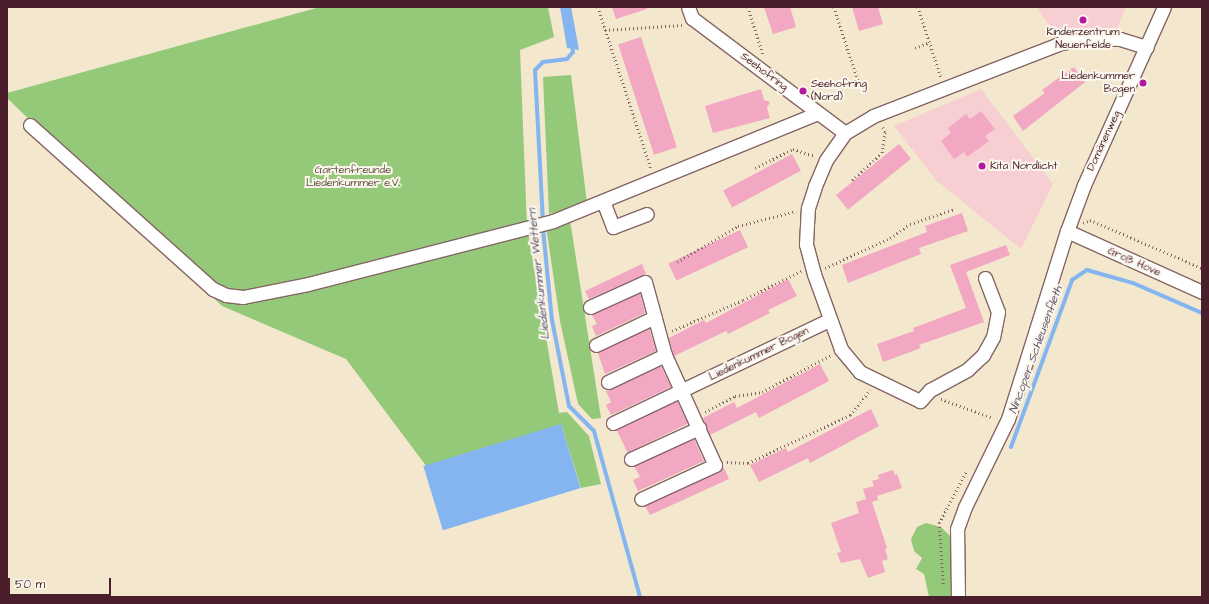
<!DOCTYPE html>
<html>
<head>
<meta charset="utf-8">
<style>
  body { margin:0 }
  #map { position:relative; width:1209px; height:604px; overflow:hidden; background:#f3e7cd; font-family:"Architects Daughter",sans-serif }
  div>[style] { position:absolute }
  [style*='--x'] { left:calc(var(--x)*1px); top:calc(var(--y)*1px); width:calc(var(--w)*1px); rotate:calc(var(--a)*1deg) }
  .built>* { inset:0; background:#f7cfd2 }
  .green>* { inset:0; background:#94c97a }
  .water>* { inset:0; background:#84b5f0; transform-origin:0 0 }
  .stream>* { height:4px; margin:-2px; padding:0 2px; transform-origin:2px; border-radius:2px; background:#84b5f0 }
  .building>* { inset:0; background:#f2a7c2; transform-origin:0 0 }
  .path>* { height:2.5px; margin-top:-1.25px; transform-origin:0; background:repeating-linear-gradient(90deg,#856564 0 1px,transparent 0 4px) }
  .roads { filter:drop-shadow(1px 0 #856564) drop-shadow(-1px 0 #856564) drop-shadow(0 1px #856564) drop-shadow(0 -1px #856564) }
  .minor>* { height:13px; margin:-6.5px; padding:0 6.5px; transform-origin:6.5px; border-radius:6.5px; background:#fff }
  .dots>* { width:11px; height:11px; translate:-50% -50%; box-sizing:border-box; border:2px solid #fbf7ec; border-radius:50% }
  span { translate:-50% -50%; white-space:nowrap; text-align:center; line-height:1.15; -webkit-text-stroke:4px #fbf7ec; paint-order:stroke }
  .poi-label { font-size:11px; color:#4a1f2b }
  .right { translate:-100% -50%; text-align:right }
  .left { translate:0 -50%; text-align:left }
  .street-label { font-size:11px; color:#4a1f2b }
  .park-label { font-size:11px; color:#605243 }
  .water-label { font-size:12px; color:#5e5470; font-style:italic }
  .frame { position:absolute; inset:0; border:8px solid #4a1f2b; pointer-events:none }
  .scale { position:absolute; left:8px; top:578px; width:103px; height:18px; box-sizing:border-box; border:2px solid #4a1f2b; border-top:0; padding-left:5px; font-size:12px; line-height:14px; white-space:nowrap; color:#4a1f2b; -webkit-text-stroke:3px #fbf7ec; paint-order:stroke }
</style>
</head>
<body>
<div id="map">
  <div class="built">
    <div style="clip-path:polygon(1036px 7px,1126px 7px,1115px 33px,1057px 36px)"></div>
    <div style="clip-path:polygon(981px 89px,1053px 184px,1021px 249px,936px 180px,894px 126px)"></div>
  </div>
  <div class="green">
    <div style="clip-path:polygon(320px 7px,548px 7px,554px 37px,520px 50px,527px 227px,559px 413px,567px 412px,589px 436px,601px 484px,581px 488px,561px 424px,442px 487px,346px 359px,222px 306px,7px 98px,7px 93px)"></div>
    <div style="clip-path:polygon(571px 75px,587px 203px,549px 214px,543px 77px)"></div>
    <div style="clip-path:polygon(570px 220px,601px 418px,592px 419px,578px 404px,560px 321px,546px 226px)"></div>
    <div style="clip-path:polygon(926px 523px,941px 527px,952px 538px,954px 597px,929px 597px,924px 574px,916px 569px,922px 558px,914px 551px,911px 539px,917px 527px)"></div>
  </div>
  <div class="water">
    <div style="clip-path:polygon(560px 7px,571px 7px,579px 50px,567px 48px)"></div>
    <div style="left:561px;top:424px;width:67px;height:144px;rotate:73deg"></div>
  </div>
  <div class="stream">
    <div style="--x:572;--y:45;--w:7;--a:82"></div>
    <div style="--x:573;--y:52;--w:9;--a:131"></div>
    <div style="--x:567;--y:59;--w:24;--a:173"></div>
    <div style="--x:543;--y:62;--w:11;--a:135"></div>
    <div style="--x:535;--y:70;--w:169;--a:87"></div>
    <div style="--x:544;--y:239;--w:81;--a:84.4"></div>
    <div style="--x:552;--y:320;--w:88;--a:78.8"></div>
    <div style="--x:569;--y:406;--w:35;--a:45"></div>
    <div style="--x:594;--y:431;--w:172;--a:74.5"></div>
    <div style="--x:1011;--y:447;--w:178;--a:-69.9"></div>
    <div style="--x:1072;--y:280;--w:18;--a:-34"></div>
    <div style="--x:1087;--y:270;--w:48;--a:15.8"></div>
    <div style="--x:1133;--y:283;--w:75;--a:23.5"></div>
  </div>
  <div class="building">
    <div style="clip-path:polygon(612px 7px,646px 7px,647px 9px,616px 19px)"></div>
    <div style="clip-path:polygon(764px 7px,790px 7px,796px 27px,773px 34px)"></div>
    <div style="clip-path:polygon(852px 7px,878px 7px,883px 24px,859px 31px)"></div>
    <div style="left:641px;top:37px;width:116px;height:24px;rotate:72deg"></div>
    <div style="clip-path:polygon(1074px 67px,1085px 82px,1023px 131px,1013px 116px,1045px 93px,1042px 90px)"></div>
    <div style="clip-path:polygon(761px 89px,764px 100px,770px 102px,767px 108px,770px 118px,713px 133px,705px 106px)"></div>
    <div style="clip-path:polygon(981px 111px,995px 129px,985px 136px,989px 141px,967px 157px,964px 152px,954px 159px,941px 141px,951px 133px,948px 128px,966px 114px,970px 119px)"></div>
    <div style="left:899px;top:144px;width:19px;height:81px;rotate:51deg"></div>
    <div style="left:792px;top:154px;width:19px;height:78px;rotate:62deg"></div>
    <div style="clip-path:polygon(962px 213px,968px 231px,919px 248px,921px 254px,848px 283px,842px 265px,927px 232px,925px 226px)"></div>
    <div style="left:740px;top:230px;width:19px;height:79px;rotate:65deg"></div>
    <div style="clip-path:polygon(1006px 245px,1010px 255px,966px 272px,984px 322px,919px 345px,921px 348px,883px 362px,877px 344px,914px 331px,913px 328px,966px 308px,950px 265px)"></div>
    <div style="clip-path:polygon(642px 264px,646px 274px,589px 299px,585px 291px)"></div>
    <div style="clip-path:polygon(788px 279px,797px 296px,768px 310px,770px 313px,728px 334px,726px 331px,674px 356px,669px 338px,704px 320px,706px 323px)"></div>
    <div style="clip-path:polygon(640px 293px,645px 313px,596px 336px,592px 326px,597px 324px,592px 315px)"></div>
    <div style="clip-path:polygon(649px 328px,656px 351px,605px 374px,598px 353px)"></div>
    <div style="clip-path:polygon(820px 364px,829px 381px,759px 418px,756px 412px,710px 435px,703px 418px,734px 402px,737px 408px)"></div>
    <div style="clip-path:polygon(661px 366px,671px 387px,611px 415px,606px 405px,611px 402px,606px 391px)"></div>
    <div style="left:677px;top:401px;width:25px;height:67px;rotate:64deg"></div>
    <div style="clip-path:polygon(871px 409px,879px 426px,810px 463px,808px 458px,759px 482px,750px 465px,786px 448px,788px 452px)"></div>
    <div style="clip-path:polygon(694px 439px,704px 461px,638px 491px,633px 480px,640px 477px,634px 466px)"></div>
    <div style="clip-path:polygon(724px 468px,729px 479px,650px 515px,645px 506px)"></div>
    <div style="clip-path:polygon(893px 470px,895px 475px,897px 474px,902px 488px,877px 496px,878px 500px,872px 502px,887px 548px,885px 549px,888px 559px,882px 561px,885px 572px,868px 578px,860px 559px,841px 563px,837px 553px,841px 552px,831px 523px,859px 513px,856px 502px,866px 499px,863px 489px,874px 486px,872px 481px,879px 479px,878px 475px)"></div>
  </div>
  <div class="path">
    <div style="--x:598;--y:7;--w:169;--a:71.8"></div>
    <div style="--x:748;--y:7;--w:49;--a:72.3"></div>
    <div style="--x:834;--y:7;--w:83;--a:71.8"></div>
    <div style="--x:860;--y:86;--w:6;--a:31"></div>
    <div style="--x:918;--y:7;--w:74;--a:71.8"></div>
    <div style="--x:605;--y:30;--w:77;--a:-3.7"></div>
    <div style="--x:915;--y:48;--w:16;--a:-22"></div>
    <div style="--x:755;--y:168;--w:42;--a:-26.6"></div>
    <div style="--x:793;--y:149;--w:22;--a:18"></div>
    <div style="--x:852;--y:180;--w:40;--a:-42"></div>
    <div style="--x:882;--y:153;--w:21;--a:-82"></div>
    <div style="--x:885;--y:132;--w:6;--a:-121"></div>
    <div style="--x:1083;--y:223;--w:8;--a:-23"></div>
    <div style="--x:1090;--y:220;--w:122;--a:23.2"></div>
    <div style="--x:677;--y:262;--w:71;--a:-30.5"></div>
    <div style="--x:738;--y:226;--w:60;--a:-14.5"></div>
    <div style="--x:825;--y:268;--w:72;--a:-24.8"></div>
    <div style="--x:890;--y:238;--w:24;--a:-35"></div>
    <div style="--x:910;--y:224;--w:47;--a:-18.4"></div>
    <div style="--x:672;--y:331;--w:77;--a:-23.6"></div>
    <div style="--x:743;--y:300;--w:65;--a:-26.6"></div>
    <div style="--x:941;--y:399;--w:55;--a:20.1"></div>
    <div style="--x:705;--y:412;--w:34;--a:-28"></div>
    <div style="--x:735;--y:396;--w:27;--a:-8"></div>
    <div style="--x:762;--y:392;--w:78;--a:-28.2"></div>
    <div style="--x:727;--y:462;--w:21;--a:3"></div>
    <div style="--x:748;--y:463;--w:113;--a:-25.2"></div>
    <div style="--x:850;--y:415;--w:32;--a:-51"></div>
    <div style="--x:943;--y:584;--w:61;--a:-93.8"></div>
    <div style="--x:939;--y:523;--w:60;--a:-62.2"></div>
  </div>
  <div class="roads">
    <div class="minor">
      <div style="--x:688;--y:7;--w:12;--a:70"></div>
      <div style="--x:692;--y:18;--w:191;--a:36.9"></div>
      <div style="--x:30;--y:125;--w:246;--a:41.9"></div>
      <div style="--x:213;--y:289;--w:14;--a:25"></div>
      <div style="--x:226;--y:295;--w:17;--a:7"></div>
      <div style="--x:243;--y:297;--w:66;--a:-11.3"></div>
      <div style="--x:308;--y:284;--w:253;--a:-14.4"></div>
      <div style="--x:553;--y:221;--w:286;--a:-22.2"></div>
      <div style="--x:603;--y:201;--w:28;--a:69"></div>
      <div style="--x:613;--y:227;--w:36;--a:-21"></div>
      <div style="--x:1067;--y:231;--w:148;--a:24.3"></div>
      <div style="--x:985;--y:278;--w:36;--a:69"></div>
      <div style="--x:998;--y:312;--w:25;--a:101"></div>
      <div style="--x:993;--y:337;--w:21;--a:119"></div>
      <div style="--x:983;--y:355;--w:22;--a:137"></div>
      <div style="--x:967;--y:370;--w:42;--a:151.6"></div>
      <div style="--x:930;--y:390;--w:15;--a:132"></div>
      <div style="--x:920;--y:401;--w:67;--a:-154.2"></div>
      <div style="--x:860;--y:372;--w:30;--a:-130"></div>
      <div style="--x:841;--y:349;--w:80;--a:-109.8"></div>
      <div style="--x:814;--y:274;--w:31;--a:-105"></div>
      <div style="--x:806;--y:244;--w:36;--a:-87"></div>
      <div style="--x:808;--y:208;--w:23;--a:-72"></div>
      <div style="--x:815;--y:186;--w:28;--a:-67"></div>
      <div style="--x:826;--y:160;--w:33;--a:-55"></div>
      <div style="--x:845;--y:133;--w:33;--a:-31"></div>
      <div style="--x:873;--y:116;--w:202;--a:-21.2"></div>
      <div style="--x:1061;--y:43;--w:28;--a:-10"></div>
      <div style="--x:1089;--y:38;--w:31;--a:2"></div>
      <div style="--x:1120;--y:39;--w:28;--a:17"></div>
      <div style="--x:590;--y:307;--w:60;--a:-24.4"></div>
      <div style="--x:645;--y:282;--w:76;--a:74.7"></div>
      <div style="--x:665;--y:355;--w:121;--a:65.6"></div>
      <div style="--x:715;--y:465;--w:81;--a:155.3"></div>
      <div style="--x:596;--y:345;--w:65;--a:-25.4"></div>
      <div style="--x:608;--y:382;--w:63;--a:-25.3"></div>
      <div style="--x:613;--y:423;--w:239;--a:-25.5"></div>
      <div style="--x:631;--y:459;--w:75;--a:-24.5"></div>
      <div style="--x:958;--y:597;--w:68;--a:-90.8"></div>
      <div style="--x:957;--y:529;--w:23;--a:-70"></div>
      <div style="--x:965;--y:507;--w:98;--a:-64"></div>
      <div style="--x:1008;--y:419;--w:197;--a:-72.6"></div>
      <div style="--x:1067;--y:231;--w:49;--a:-69.7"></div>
      <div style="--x:1084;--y:185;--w:195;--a:-65.8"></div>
    </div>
  </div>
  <div class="dots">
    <div style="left:1083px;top:20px;background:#b5179e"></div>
    <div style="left:1143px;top:83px;background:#b5179e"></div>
    <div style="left:803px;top:91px;background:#b5179e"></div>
    <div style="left:982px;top:166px;background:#b5179e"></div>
  </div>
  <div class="poi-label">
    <span style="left:1083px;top:39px">Kinderzentrum<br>Neuenfelde</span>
    <span class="right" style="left:1135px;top:83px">Liedenkummer<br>Bogen</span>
    <span class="left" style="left:811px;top:91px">Seehofring<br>(Nord)</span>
    <span class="left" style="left:990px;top:166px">Kita Nordlicht</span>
  </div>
  <div class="street-label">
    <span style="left:764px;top:72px;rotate:37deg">Seehofring</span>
    <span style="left:1104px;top:141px;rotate:-65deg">Domänenweg</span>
    <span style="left:1134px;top:262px;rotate:24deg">Groß Hove</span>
    <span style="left:759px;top:354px;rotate:-26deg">Liedenkummer Bogen</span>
  </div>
  <div class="park-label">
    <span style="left:353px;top:177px">Gartenfreunde<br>Liedenkummer e.V.</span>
  </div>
  <div class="water-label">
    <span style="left:539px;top:274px;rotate:-96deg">Liedenkummer Wettern</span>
    <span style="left:1036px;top:350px;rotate:-70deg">Nincoper Schleusenfleth</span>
  </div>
  <div class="frame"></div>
  <div class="scale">50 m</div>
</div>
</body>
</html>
